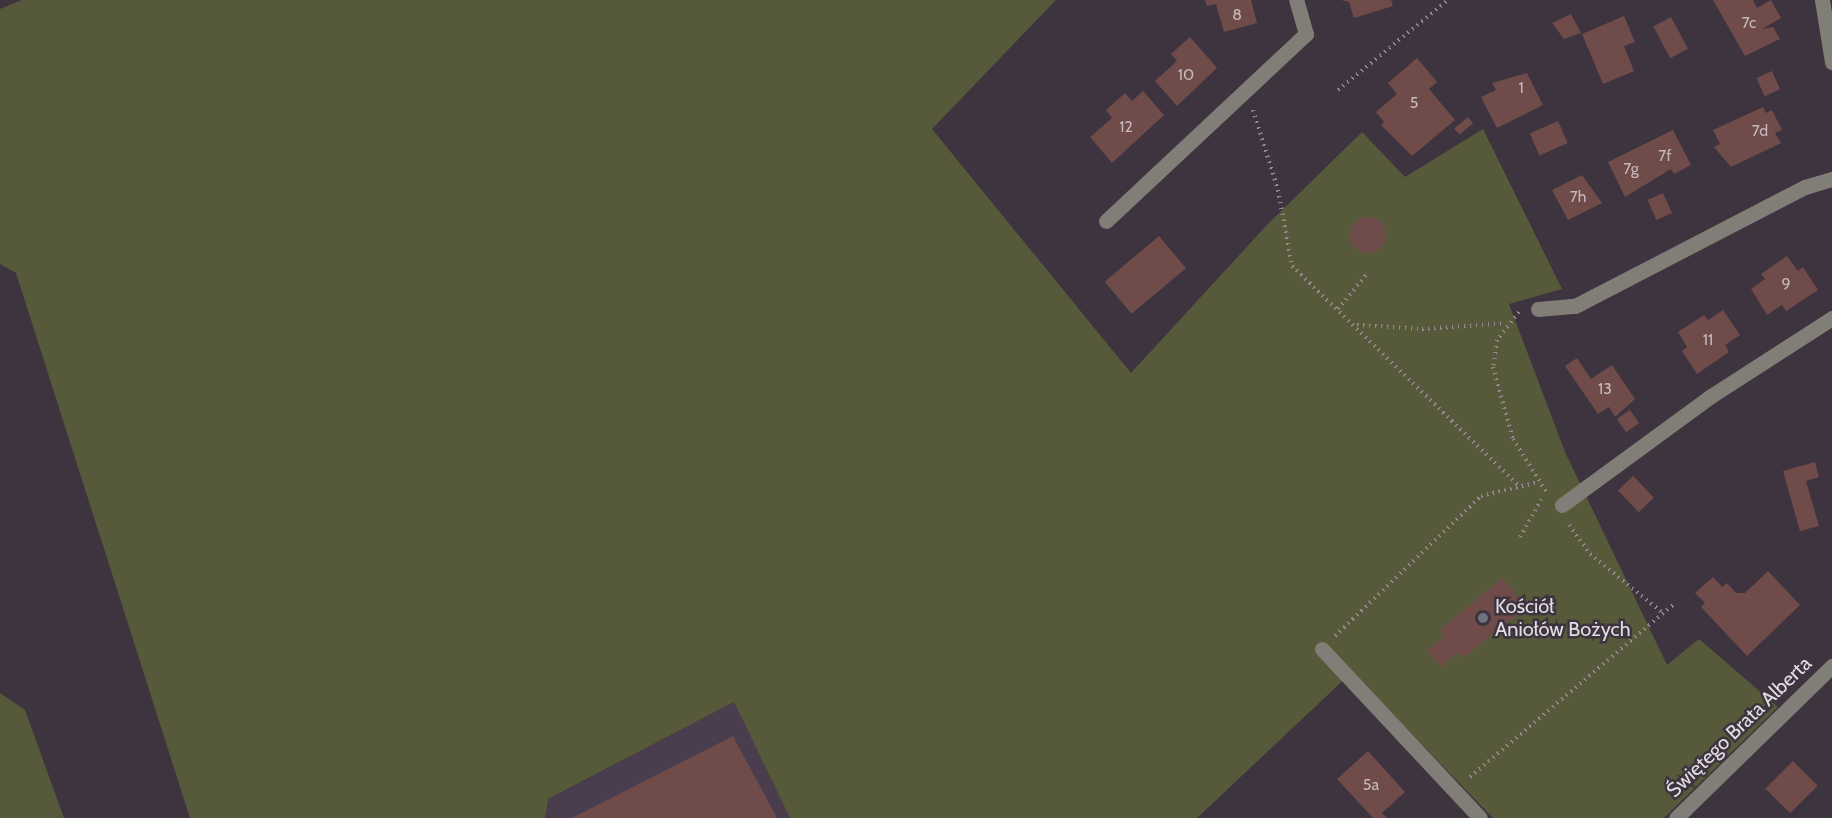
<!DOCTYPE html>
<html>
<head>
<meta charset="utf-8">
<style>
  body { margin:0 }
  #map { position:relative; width:1832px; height:818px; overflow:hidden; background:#3d343f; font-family:Cabin,sans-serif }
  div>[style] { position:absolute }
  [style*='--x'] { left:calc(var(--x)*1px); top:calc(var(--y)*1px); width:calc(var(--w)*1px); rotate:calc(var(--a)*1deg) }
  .built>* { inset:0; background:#4a3d4d }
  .green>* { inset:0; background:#575a3a }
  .building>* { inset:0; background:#6f4b49; transform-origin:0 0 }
  .round { border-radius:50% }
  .path>* { height:4px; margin-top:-2px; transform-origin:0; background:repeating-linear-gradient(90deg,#918a93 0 1.5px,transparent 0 6px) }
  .minor>* { height:15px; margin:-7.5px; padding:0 7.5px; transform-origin:7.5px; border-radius:7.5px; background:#817e77 }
  .dots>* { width:16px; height:16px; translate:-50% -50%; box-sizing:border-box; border:3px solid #3d343f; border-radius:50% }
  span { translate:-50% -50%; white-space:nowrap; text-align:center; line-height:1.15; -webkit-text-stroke:5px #3d343f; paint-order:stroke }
  .number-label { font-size:16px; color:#c5b8bc }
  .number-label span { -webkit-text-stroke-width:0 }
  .poi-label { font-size:20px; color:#e2dce3 }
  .left { translate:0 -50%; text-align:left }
  .street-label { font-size:20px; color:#e2dce3 }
</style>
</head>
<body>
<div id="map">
  <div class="built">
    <div style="clip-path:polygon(734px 702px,790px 818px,545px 818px,547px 800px)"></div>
  </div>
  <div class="green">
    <div style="clip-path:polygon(22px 0,1056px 0,932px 129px,1131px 373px,1266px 226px,1362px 132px,1405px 177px,1483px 129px,1562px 289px,1509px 304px,1565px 452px,1667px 665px,1699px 639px,1778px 707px,1664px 818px,1493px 818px,1352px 672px,1197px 818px,790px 818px,734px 702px,548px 799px,545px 818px,190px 818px,16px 273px,0 264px,0 9px)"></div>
    <div style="clip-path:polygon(0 693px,25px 710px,64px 818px,0 818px)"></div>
  </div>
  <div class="building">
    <div style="clip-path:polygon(1205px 0,1251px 0,1257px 23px,1224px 32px,1216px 4px,1207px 6px)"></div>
    <div style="clip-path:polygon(1341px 0,1391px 0,1393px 6px,1354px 18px,1349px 2px)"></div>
    <div style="clip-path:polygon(1713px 0,1753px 0,1757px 8px,1771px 0,1781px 18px,1762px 29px,1773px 27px,1780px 39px,1745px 56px)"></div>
    <div style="clip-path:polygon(1571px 14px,1581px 33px,1564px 39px,1552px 23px)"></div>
    <div style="clip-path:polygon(1624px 16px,1635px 42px,1624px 46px,1634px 71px,1603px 84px,1582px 34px)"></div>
    <div style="left:1671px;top:17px;width:36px;height:20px;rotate:62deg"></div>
    <div style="clip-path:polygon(1190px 37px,1217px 68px,1177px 106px,1155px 81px,1177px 61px,1171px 54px)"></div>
    <div style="clip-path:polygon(1417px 58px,1437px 82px,1429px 89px,1455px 120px,1412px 156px,1381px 125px,1384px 122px,1376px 112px,1397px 94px,1388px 83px)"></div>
    <div style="left:1772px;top:71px;width:20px;height:17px;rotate:66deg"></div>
    <div style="clip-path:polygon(1527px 73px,1543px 105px,1497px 128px,1481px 97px,1496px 90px,1492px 83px)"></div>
    <div style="clip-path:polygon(1143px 91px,1164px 115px,1112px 163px,1090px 137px,1112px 118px,1106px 110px,1125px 93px,1132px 101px)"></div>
    <div style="clip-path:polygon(1763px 107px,1766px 113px,1772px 110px,1782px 130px,1775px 133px,1781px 143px,1731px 167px,1714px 147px,1720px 144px,1713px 130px)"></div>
    <div style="left:1468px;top:117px;width:8px;height:18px;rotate:50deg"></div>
    <div style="left:1558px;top:121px;width:24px;height:31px;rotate:66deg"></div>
    <div style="clip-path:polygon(1673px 130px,1691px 165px,1674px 174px,1671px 169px,1625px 197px,1608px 162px)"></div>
    <div style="clip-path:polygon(1582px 175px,1602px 203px,1568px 220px,1552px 190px)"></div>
    <div style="left:1663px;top:193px;width:22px;height:17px;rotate:66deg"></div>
    <div class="round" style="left:1350px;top:217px;width:36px;height:36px"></div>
    <div style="left:1159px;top:236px;width:42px;height:71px;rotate:50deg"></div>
    <div style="clip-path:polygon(1787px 256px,1798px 271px,1803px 267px,1818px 290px,1786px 311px,1782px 305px,1767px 315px,1751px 289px,1765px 279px,1761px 274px)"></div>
    <div style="clip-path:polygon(1723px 310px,1740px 335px,1725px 345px,1729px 352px,1697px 374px,1682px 351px,1687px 347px,1678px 332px,1704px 315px,1708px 320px)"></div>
    <div style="clip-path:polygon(1577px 358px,1591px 379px,1612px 365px,1635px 399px,1615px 417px,1609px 407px,1598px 414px,1565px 366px)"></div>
    <div style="left:1630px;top:410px;width:16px;height:16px;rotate:55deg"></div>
    <div style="clip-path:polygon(1815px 462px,1819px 477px,1806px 481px,1819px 526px,1800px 531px,1783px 471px)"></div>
    <div style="left:1633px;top:476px;width:30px;height:21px;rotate:46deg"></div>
    <div style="clip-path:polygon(1768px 571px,1800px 605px,1747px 656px,1701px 607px,1705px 603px,1695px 593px,1713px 577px,1722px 587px,1727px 583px,1736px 593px,1745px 593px)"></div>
    <div style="clip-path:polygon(1502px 578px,1526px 607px,1463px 658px,1458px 652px,1441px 667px,1427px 650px,1444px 636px,1440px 630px)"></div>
    <div style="clip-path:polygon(733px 736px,777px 818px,572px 818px)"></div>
    <div style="clip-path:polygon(1368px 751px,1405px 792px,1382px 813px,1387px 818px,1373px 818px,1337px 779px)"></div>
    <div style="left:1793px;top:761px;width:35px;height:39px;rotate:45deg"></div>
  </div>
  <div class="path">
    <div style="--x:1338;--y:90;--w:142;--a:-39.3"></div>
    <div style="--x:1253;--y:110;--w:84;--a:72.6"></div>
    <div style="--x:1278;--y:190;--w:77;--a:79.6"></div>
    <div style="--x:1292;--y:266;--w:315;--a:44.1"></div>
    <div style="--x:1338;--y:309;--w:45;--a:-50.4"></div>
    <div style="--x:1519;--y:312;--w:36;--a:128"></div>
    <div style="--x:1497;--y:340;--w:27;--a:98"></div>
    <div style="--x:1493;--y:367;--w:75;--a:74.5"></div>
    <div style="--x:1513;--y:439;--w:64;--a:57.8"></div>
    <div style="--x:1357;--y:325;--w:65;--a:3.5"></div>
    <div style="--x:1422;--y:329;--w:84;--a:-4.1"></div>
    <div style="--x:1569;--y:525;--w:36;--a:54"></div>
    <div style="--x:1590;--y:554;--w:95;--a:39"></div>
    <div style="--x:1520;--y:537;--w:43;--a:-60.4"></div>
    <div style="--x:1335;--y:636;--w:202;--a:-43.8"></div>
    <div style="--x:1481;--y:496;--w:60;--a:-13.6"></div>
    <div style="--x:1470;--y:777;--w:266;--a:-40.3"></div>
  </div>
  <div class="minor">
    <div style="--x:1822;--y:0;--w:63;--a:80.8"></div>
    <div style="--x:1106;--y:221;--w:274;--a:-43.1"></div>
    <div style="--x:1306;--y:34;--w:35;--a:-106"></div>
    <div style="--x:1538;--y:309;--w:37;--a:-5"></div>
    <div style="--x:1575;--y:306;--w:259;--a:-27.4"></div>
    <div style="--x:1805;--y:187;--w:28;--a:-17"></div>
    <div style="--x:1562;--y:505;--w:185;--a:-36.2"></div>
    <div style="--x:1711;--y:396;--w:144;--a:-32.8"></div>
    <div style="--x:1322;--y:649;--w:231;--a:46.9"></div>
    <div style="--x:1676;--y:818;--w:218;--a:-44.3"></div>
  </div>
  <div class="dots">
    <div style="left:1483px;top:618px;background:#6b7280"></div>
  </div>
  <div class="number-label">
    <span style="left:1237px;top:15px">8</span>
    <span style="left:1749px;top:23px">7c</span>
    <span style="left:1186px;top:75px">10</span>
    <span style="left:1521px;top:88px">1</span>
    <span style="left:1414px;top:103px">5</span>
    <span style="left:1126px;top:127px">12</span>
    <span style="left:1760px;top:131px">7d</span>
    <span style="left:1665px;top:156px">7f</span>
    <span style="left:1631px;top:169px">7g</span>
    <span style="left:1578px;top:197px">7h</span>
    <span style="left:1786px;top:284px">9</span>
    <span style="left:1708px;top:340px">11</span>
    <span style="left:1605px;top:389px">13</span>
    <span style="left:1371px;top:785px">5a</span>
  </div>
  <div class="poi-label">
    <span class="left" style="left:1495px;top:618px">Kościół<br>Aniołów Bożych</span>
  </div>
  <div class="street-label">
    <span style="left:1739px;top:727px;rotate:-44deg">Świętego Brata Alberta</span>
  </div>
</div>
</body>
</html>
